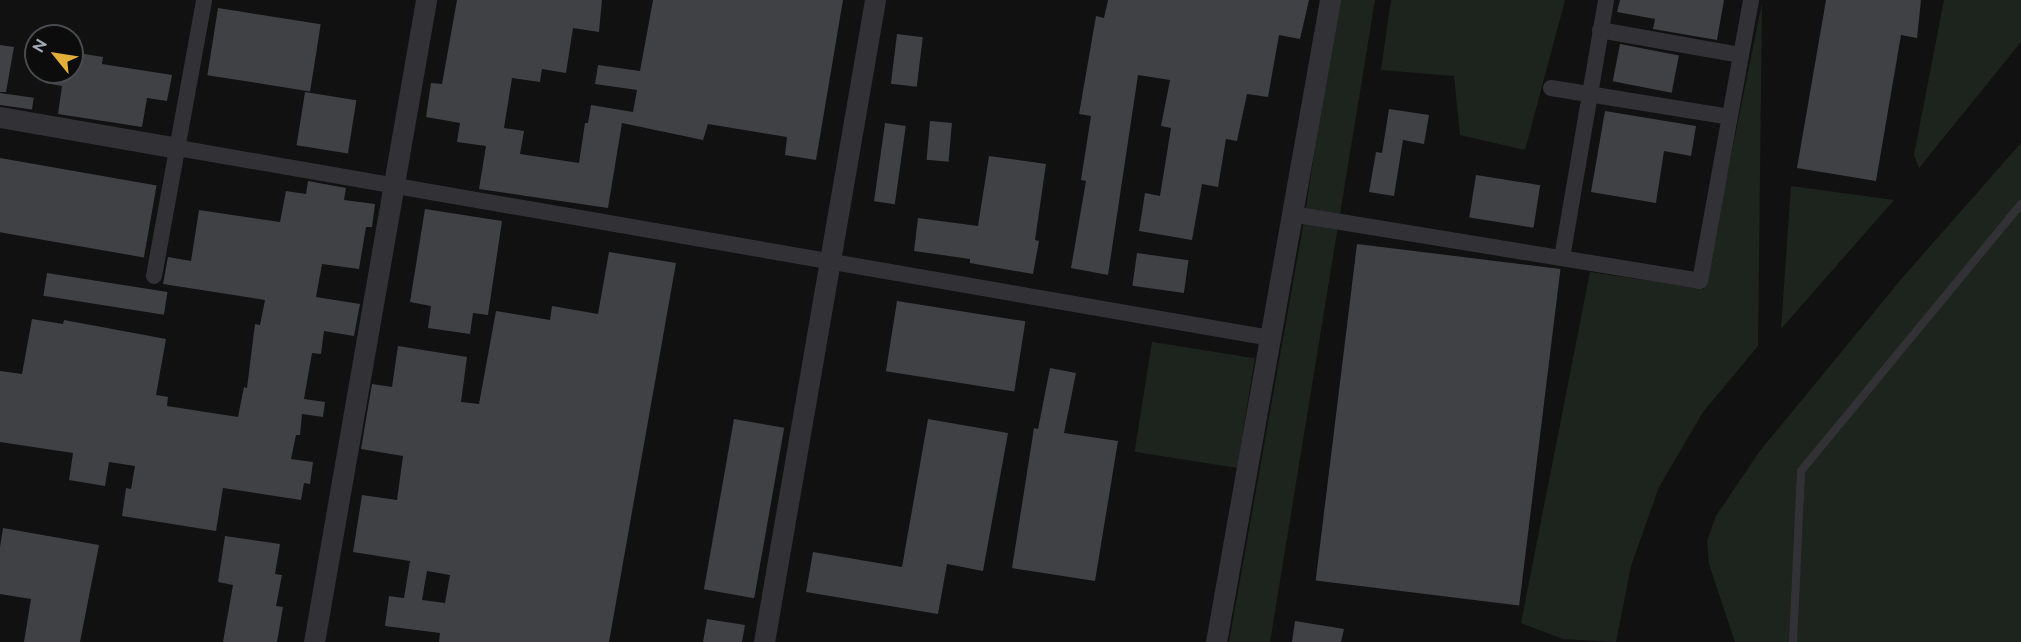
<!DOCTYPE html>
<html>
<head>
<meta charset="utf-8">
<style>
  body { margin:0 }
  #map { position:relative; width:2021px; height:642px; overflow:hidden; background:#111112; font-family:Raleway,sans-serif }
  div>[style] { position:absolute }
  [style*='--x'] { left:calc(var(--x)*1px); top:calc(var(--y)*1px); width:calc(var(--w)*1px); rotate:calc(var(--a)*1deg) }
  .green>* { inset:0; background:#1d241e; transform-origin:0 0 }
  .building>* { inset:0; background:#404145; transform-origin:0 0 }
  .service>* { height:8px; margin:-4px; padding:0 4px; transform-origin:4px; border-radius:4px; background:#323236 }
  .minor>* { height:16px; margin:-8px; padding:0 8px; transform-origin:8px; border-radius:8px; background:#323236 }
  .tertiary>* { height:21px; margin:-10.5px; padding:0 10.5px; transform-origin:10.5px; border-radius:10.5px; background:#323236 }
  span { translate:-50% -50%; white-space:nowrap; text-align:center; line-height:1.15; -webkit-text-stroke:5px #0c0c0d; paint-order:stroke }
  .north { position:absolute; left:24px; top:24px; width:60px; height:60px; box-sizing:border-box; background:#0c0c0d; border:2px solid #484a4f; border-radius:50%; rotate:300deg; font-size:16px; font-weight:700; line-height:24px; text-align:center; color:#a3a7b1 }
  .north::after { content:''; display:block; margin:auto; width:21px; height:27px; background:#e2b038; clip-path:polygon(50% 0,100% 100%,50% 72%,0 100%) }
</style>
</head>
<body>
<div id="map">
  <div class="green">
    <div style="clip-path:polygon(1337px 0,1375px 0,1270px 642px,1229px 642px,1304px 221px)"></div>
    <div style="clip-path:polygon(1391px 0,1565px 0,1525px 150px,1460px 135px,1454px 76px,1381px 70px)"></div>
    <div style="clip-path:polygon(1944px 0,2021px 0,2021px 42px,1919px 168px,1914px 155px)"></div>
    <div style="clip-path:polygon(1762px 3px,1758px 346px,1703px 412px,1659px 487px,1631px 566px,1616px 642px,1563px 639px,1521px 623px,1590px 272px,1704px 289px)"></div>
    <div style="clip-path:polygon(2021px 143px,2021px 642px,1735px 642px,1709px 564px,1707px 541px,1716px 516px,1759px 452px,1903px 277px)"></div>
    <div style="clip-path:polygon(1791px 186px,1894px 200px,1781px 329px)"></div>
    <div style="left:1152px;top:342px;width:104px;height:111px;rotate:9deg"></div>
  </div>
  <div class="building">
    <div style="clip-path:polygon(457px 0,602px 0,599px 32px,573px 28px,566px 73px,542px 69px,540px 82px,512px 78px,504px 128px,524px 131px,520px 154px,579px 163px,585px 123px,588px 123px,591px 105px,633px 112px,637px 90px,595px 84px,598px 65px,640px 71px,653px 0,843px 0,816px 160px,785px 155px,787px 137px,708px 124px,703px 140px,622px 123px,608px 208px,479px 189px,486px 146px,457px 142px,460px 123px,426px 117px,431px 83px,442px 84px)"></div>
    <div style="clip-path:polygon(1108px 0,1309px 0,1300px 39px,1279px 35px,1268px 97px,1247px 94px,1237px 141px,1226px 139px,1218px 187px,1202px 184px,1192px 240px,1139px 231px,1145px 193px,1160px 196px,1171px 128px,1161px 126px,1170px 80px,1138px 75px,1108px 275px,1071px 268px,1086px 181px,1081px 180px,1091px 116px,1079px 114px,1096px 16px,1104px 18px)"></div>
    <div style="clip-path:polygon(1620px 0,1724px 0,1717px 40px,1653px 29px,1655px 19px,1617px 12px)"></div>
    <div style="clip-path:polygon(1826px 0,1921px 0,1917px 38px,1901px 35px,1876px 181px,1797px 168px)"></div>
    <div style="left:218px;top:8px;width:104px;height:68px;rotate:9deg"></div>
    <div style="left:897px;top:34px;width:26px;height:50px;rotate:7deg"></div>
    <div style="left:1620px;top:44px;width:60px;height:38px;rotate:11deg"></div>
    <div style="clip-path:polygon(0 45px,14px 47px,6px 92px,0 92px)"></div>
    <div style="clip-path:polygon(72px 52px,103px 57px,102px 64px,172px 75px,167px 101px,147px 98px,142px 127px,58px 114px,62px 86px,45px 83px,46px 72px,72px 72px)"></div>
    <div style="left:305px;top:92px;width:52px;height:54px;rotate:9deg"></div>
    <div style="left:0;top:93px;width:34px;height:12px;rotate:8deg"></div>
    <div style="clip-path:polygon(1389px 109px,1429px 115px,1424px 144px,1403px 140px,1394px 196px,1369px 192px,1376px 152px,1382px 153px)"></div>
    <div style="clip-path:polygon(1605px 111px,1696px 126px,1691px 156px,1664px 151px,1656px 203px,1591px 192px)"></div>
    <div style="left:930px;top:121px;width:22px;height:39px;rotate:5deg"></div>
    <div style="left:885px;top:123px;width:21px;height:79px;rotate:8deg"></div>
    <div style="clip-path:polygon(989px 156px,1046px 164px,1035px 240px,1039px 241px,1033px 274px,970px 263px,970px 259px,914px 251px,918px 218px,978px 226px)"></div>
    <div style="left:0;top:158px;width:159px;height:73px;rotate:10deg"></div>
    <div style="left:1476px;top:175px;width:65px;height:43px;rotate:9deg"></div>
    <div style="clip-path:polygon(308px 181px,346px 188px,344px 200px,375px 204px,372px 227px,366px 227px,359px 269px,322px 264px,316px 297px,360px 304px,354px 336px,324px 331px,321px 354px,312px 353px,304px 399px,325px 402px,323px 417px,302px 414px,300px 435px,296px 435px,291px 459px,313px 462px,310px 484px,304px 483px,301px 500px,223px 488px,216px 531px,122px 516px,126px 488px,131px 489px,135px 466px,109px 462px,105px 486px,69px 480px,73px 453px,0 442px,0 371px,22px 374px,32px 319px,63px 324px,64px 320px,166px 339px,156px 395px,168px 397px,167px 406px,238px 417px,244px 387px,247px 388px,255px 324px,260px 325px,265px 300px,163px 284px,168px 257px,191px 261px,199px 210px,280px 222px,286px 191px,306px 194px)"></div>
    <div style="clip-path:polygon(425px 209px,502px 221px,488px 315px,473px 313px,470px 334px,428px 328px,431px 306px,410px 302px)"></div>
    <div style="left:1357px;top:244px;width:205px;height:339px;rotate:7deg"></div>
    <div style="clip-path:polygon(evenodd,609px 252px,676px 263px,609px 642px,439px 642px,440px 633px,385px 626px,389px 596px,404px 598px,410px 561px,353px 552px,362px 495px,397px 500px,403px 456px,361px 449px,372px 384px,392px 387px,398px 346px,467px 357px,461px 402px,479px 404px,496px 311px,550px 320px,552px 306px,598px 314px,609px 252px,427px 571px,450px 575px,445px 603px,422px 600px,427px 571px)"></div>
    <div style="left:1137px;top:253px;width:52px;height:33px;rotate:8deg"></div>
    <div style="left:47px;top:273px;width:122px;height:23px;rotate:9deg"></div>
    <div style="left:897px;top:301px;width:130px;height:71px;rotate:9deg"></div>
    <div style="clip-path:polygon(1050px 368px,1076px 373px,1064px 433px,1118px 441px,1095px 581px,1012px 568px,1034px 428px,1038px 429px)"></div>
    <div style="left:734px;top:419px;width:51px;height:173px;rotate:10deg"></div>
    <div style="clip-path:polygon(928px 419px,1008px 433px,983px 571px,947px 564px,938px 614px,806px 592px,813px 552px,902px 567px)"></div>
    <div style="clip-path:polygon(3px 528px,99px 545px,80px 642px,24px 642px,31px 599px,0 594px,0 547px)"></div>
    <div style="clip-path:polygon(225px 536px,280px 544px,275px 574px,282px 575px,276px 606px,283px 607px,277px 642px,223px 642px,233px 585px,218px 582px)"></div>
    <div style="clip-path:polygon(707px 619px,745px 625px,742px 642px,703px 642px)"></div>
    <div style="clip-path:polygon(1295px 621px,1344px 629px,1341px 642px,1292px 642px)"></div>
  </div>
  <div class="service">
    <div style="--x:1793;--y:642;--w:171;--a:-87.3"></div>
    <div style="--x:1801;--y:471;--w:346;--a:-50.5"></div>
  </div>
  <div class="minor">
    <div style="--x:1600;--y:30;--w:143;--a:10.1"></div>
    <div style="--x:1551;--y:88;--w:181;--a:9.2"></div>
    <div style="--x:178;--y:148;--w:1108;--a:9.87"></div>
    <div style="--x:1292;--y:214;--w:413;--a:9.3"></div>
    <div style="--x:1700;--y:281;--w:286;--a:-79.7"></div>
    <div style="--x:1562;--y:258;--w:262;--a:-80.3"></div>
    <div style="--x:154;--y:276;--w:280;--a:-79.7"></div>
  </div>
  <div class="tertiary">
    <div style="--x:0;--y:117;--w:181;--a:9.9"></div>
    <div style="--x:314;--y:642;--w:652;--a:-80.1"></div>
    <div style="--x:764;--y:642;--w:652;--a:-80.19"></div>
    <div style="--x:1216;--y:642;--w:652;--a:-79.93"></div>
  </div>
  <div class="north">N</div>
</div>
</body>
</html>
